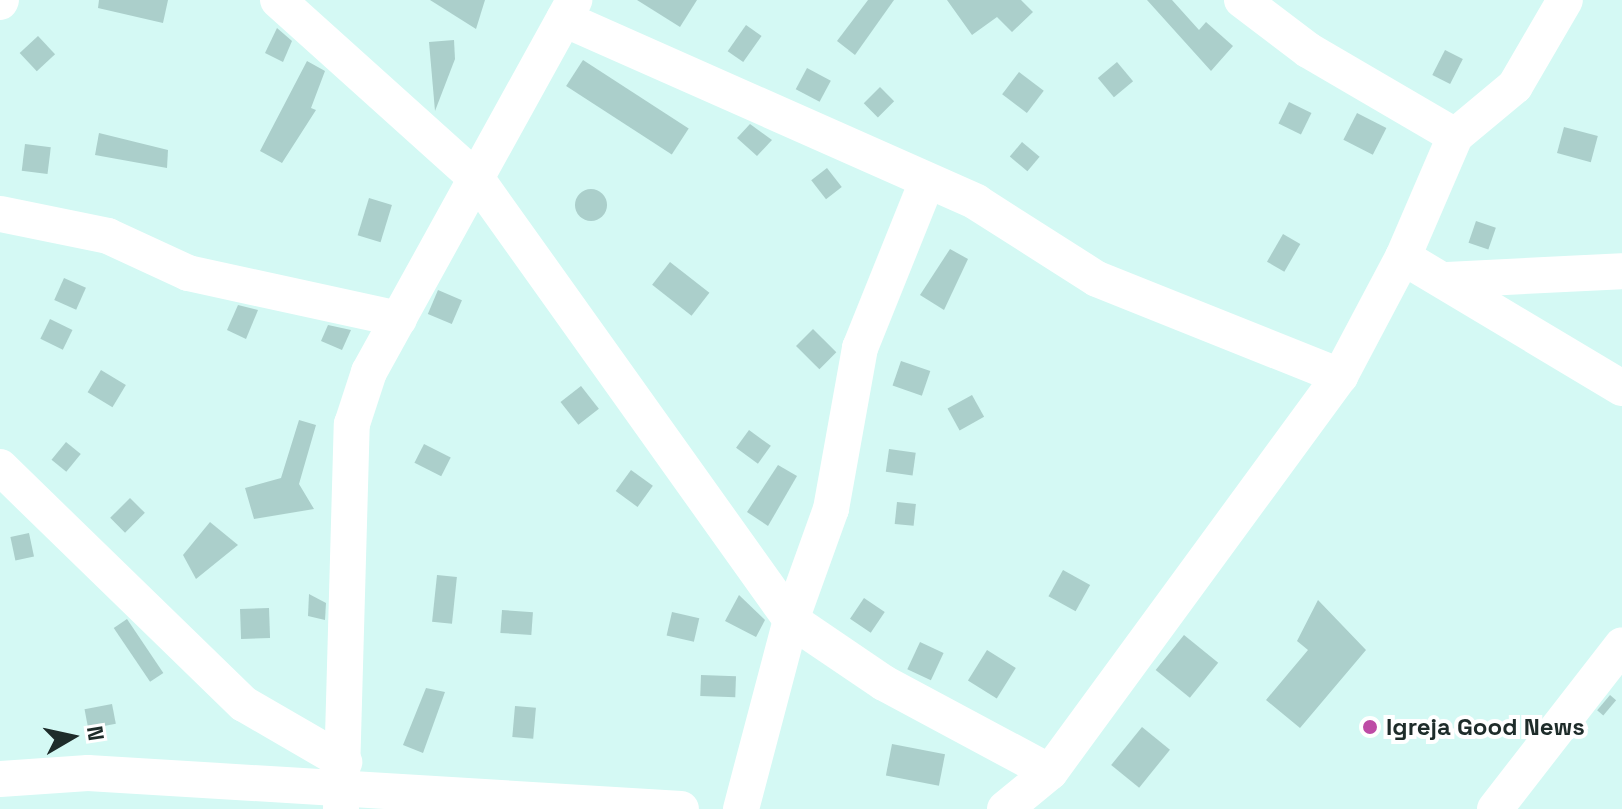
<!DOCTYPE html>
<html>
<head>
<meta charset="utf-8">
<style>
  body { margin:0 }
  #map { position:relative; width:1622px; height:809px; overflow:hidden; background:#d4f9f4; font-family:"Space Grotesk",sans-serif }
  div>[style] { position:absolute }
  [style*='--x'] { left:calc(var(--x)*1px); top:calc(var(--y)*1px); width:calc(var(--w)*1px); rotate:calc(var(--a)*1deg) }
  .building>* { inset:0; background:#abcfcb; transform-origin:0 0 }
  .round { border-radius:50% }
  .minor>* { height:36px; margin:-18px; padding:0 18px; transform-origin:18px; border-radius:18px; background:#fff }
  .dots>* { width:22px; height:22px; translate:-50% -50%; box-sizing:border-box; border:4px solid #fff; border-radius:50% }
  span { translate:-50% -50%; white-space:nowrap; text-align:center; line-height:1.15; -webkit-text-stroke:8px #fff; paint-order:stroke }
  .poi-label { font-size:24px; color:#1e2c2a; font-weight:700 }
  .left { translate:0 -50%; text-align:left }
  .north { position:absolute; left:32px; top:697px; width:80px; height:80px; -webkit-text-stroke:6px #fff; paint-order:stroke; rotate:81deg; font-size:22px; font-weight:700; line-height:32px; text-align:center; color:#1e2c2a }
  .north::after { content:''; display:block; margin:auto; width:28px; height:36px; background:#1e2c2a; clip-path:polygon(50% 0,100% 100%,50% 72%,0 100%) }
</style>
</head>
<body>
<div id="map">
  <div class="building">
    <div style="clip-path:polygon(99px 0,168px 0,163px 23px,98px 8px)"></div>
    <div style="clip-path:polygon(430px 0,485px 0,476px 29px)"></div>
    <div style="clip-path:polygon(637px 0,697px 0,680px 27px)"></div>
    <div style="clip-path:polygon(868px 0,894px 0,855px 55px,837px 41px)"></div>
    <div style="clip-path:polygon(947px 0,1021px 0,1033px 12px,1012px 32px,997px 17px,972px 35px)"></div>
    <div style="clip-path:polygon(1147px 0,1172px 0,1199px 30px,1206px 22px,1233px 46px,1211px 71px)"></div>
    <div style="left:746px;top:25px;width:19px;height:32px;rotate:35deg"></div>
    <div style="clip-path:polygon(277px 28px,292px 41px,283px 62px,265px 53px)"></div>
    <div style="left:38px;top:36px;width:25px;height:25px;rotate:47deg"></div>
    <div style="clip-path:polygon(454px 40px,455px 59px,435px 111px,429px 42px)"></div>
    <div style="left:1445px;top:50px;width:20px;height:28px;rotate:27deg"></div>
    <div style="left:583px;top:60px;width:126px;height:31px;rotate:33deg"></div>
    <div style="clip-path:polygon(307px 61px,325px 71px,311px 108px,316px 110px,282px 163px,260px 151px)"></div>
    <div style="left:1117px;top:62px;width:25px;height:25px;rotate:50deg"></div>
    <div style="left:807px;top:68px;width:27px;height:24px;rotate:28deg"></div>
    <div style="left:1019px;top:72px;width:31px;height:28px;rotate:37deg"></div>
    <div style="left:880px;top:87px;width:20px;height:23px;rotate:45deg"></div>
    <div style="left:1289px;top:102px;width:25px;height:24px;rotate:26deg"></div>
    <div style="left:1357px;top:113px;width:33px;height:30px;rotate:27deg"></div>
    <div style="clip-path:polygon(750px 124px,772px 140px,757px 156px,737px 138px)"></div>
    <div style="left:1564px;top:127px;width:35px;height:27px;rotate:15deg"></div>
    <div style="clip-path:polygon(99px 133px,168px 150px,167px 168px,95px 155px)"></div>
    <div style="left:1022px;top:142px;width:23px;height:19px;rotate:40deg"></div>
    <div style="left:25px;top:144px;width:26px;height:27px;rotate:7deg"></div>
    <div style="left:827px;top:168px;width:24px;height:20px;rotate:52deg"></div>
    <div class="round" style="left:575px;top:189px;width:32px;height:32px"></div>
    <div style="left:369px;top:198px;width:24px;height:39px;rotate:17deg"></div>
    <div style="left:1476px;top:221px;width:21px;height:23px;rotate:19deg"></div>
    <div style="left:1283px;top:234px;width:20px;height:32px;rotate:30deg"></div>
    <div style="clip-path:polygon(950px 249px,968px 259px,944px 310px,920px 295px)"></div>
    <div style="left:670px;top:262px;width:50px;height:29px;rotate:38deg"></div>
    <div style="left:64px;top:278px;width:24px;height:24px;rotate:24deg"></div>
    <div style="left:438px;top:290px;width:26px;height:26px;rotate:23deg"></div>
    <div style="clip-path:polygon(238px 305px,258px 310px,246px 339px,227px 330px)"></div>
    <div style="left:50px;top:319px;width:25px;height:22px;rotate:26deg"></div>
    <div style="clip-path:polygon(328px 325px,351px 330px,342px 350px,321px 341px)"></div>
    <div style="left:813px;top:329px;width:33px;height:24px;rotate:45deg"></div>
    <div style="left:901px;top:361px;width:31px;height:26px;rotate:19deg"></div>
    <div style="left:101px;top:370px;width:29px;height:26px;rotate:31deg"></div>
    <div style="left:581px;top:386px;width:29px;height:26px;rotate:52deg"></div>
    <div style="left:972px;top:395px;width:25px;height:28px;rotate:61deg"></div>
    <div style="clip-path:polygon(299px 420px,316px 425px,299px 484px,314px 509px,254px 519px,245px 488px,281px 478px)"></div>
    <div style="left:749px;top:430px;width:27px;height:22px;rotate:36deg"></div>
    <div style="left:66px;top:442px;width:19px;height:23px;rotate:39deg"></div>
    <div style="left:424px;top:444px;width:30px;height:21px;rotate:27deg"></div>
    <div style="left:889px;top:449px;width:27px;height:23px;rotate:8deg"></div>
    <div style="clip-path:polygon(778px 465px,797px 476px,768px 526px,747px 512px)"></div>
    <div style="left:631px;top:470px;width:27px;height:26px;rotate:36deg"></div>
    <div style="left:130px;top:498px;width:21px;height:28px;rotate:45deg"></div>
    <div style="left:897px;top:502px;width:19px;height:22px;rotate:6deg"></div>
    <div style="clip-path:polygon(210px 522px,238px 545px,196px 579px,183px 555px)"></div>
    <div style="left:29px;top:533px;width:24px;height:19px;rotate:78deg"></div>
    <div style="left:1063px;top:570px;width:31px;height:30px;rotate:29deg"></div>
    <div style="left:437px;top:575px;width:20px;height:47px;rotate:6deg"></div>
    <div style="clip-path:polygon(309px 594px,326px 603px,325px 620px,308px 616px)"></div>
    <div style="clip-path:polygon(739px 595px,765px 620px,756px 637px,725px 621px)"></div>
    <div style="left:864px;top:598px;width:25px;height:25px;rotate:34deg"></div>
    <div style="clip-path:polygon(1318px 600px,1366px 650px,1300px 728px,1266px 700px,1308px 650px,1297px 641px)"></div>
    <div style="left:269px;top:608px;width:30px;height:29px;rotate:88deg"></div>
    <div style="left:502px;top:610px;width:31px;height:23px;rotate:4deg"></div>
    <div style="left:672px;top:612px;width:28px;height:24px;rotate:13deg"></div>
    <div style="left:127px;top:619px;width:65px;height:16px;rotate:56deg"></div>
    <div style="left:1184px;top:635px;width:44px;height:45px;rotate:39deg"></div>
    <div style="left:920px;top:642px;width:26px;height:30px;rotate:25deg"></div>
    <div style="left:987px;top:650px;width:34px;height:36px;rotate:32deg"></div>
    <div style="left:701px;top:675px;width:35px;height:21px;rotate:2deg"></div>
    <div style="clip-path:polygon(426px 688px,445px 692px,423px 753px,403px 745px)"></div>
    <div style="left:1610px;top:695px;width:8px;height:20px;rotate:40deg"></div>
    <div style="left:112px;top:704px;width:20px;height:28px;rotate:79deg"></div>
    <div style="left:515px;top:706px;width:21px;height:31px;rotate:5deg"></div>
    <div style="left:1142px;top:727px;width:36px;height:49px;rotate:39deg"></div>
    <div style="left:892px;top:744px;width:54px;height:32px;rotate:11deg"></div>
  </div>
  <div class="minor">
    <div style="--x:278;--y:0;--w:266;--a:42"></div>
    <div style="--x:476;--y:178;--w:543;--a:54.52"></div>
    <div style="--x:791;--y:620;--w:112;--a:34.1"></div>
    <div style="--x:884;--y:683;--w:188;--a:28.2"></div>
    <div style="--x:1242;--y:0;--w:83;--a:37.1"></div>
    <div style="--x:1308;--y:50;--w:170;--a:30.3"></div>
    <div style="--x:0;--y:2;--w:2;--a:-63"></div>
    <div style="--x:564;--y:19;--w:451;--a:23.9"></div>
    <div style="--x:976;--y:202;--w:143;--a:32.5"></div>
    <div style="--x:1097;--y:279;--w:262;--a:21.8"></div>
    <div style="--x:0;--y:214;--w:110;--a:11.5"></div>
    <div style="--x:108;--y:236;--w:88;--a:24.8"></div>
    <div style="--x:188;--y:273;--w:216;--a:12.3"></div>
    <div style="--x:1403;--y:257;--w:132;--a:-66.7"></div>
    <div style="--x:1455;--y:136;--w:78;--a:-39.8"></div>
    <div style="--x:1515;--y:86;--w:99;--a:-59.8"></div>
    <div style="--x:1447;--y:280;--w:175;--a:-2.9"></div>
    <div style="--x:0;--y:467;--w:340;--a:44.2"></div>
    <div style="--x:244;--y:704;--w:116;--a:30.1"></div>
    <div style="--x:0;--y:779;--w:88;--a:-3.9"></div>
    <div style="--x:88;--y:773;--w:594;--a:3.47"></div>
    <div style="--x:341;--y:809;--w:385;--a:-88.4"></div>
    <div style="--x:352;--y:424;--w:55;--a:-71.9"></div>
    <div style="--x:369;--y:372;--w:425;--a:-61.1"></div>
    <div style="--x:741;--y:809;--w:196;--a:-75.2"></div>
    <div style="--x:791;--y:620;--w:118;--a:-70.2"></div>
    <div style="--x:831;--y:509;--w:164;--a:-79.8"></div>
    <div style="--x:860;--y:348;--w:180;--a:-68.1"></div>
    <div style="--x:1005;--y:809;--w:58;--a:-39.4"></div>
    <div style="--x:1050;--y:772;--w:491;--a:-53.8"></div>
    <div style="--x:1340;--y:376;--w:135;--a:-62.1"></div>
    <div style="--x:1403;--y:257;--w:255;--a:30.9"></div>
    <div style="--x:1495;--y:809;--w:207;--a:-52.2"></div>
  </div>
  <div class="dots">
    <div style="left:1370px;top:727px;background:#bd4ba5"></div>
  </div>
  <div class="poi-label">
    <span class="left" style="left:1386px;top:727px">Igreja Good News</span>
  </div>
  <div class="north">N</div>
</div>
</body>
</html>
